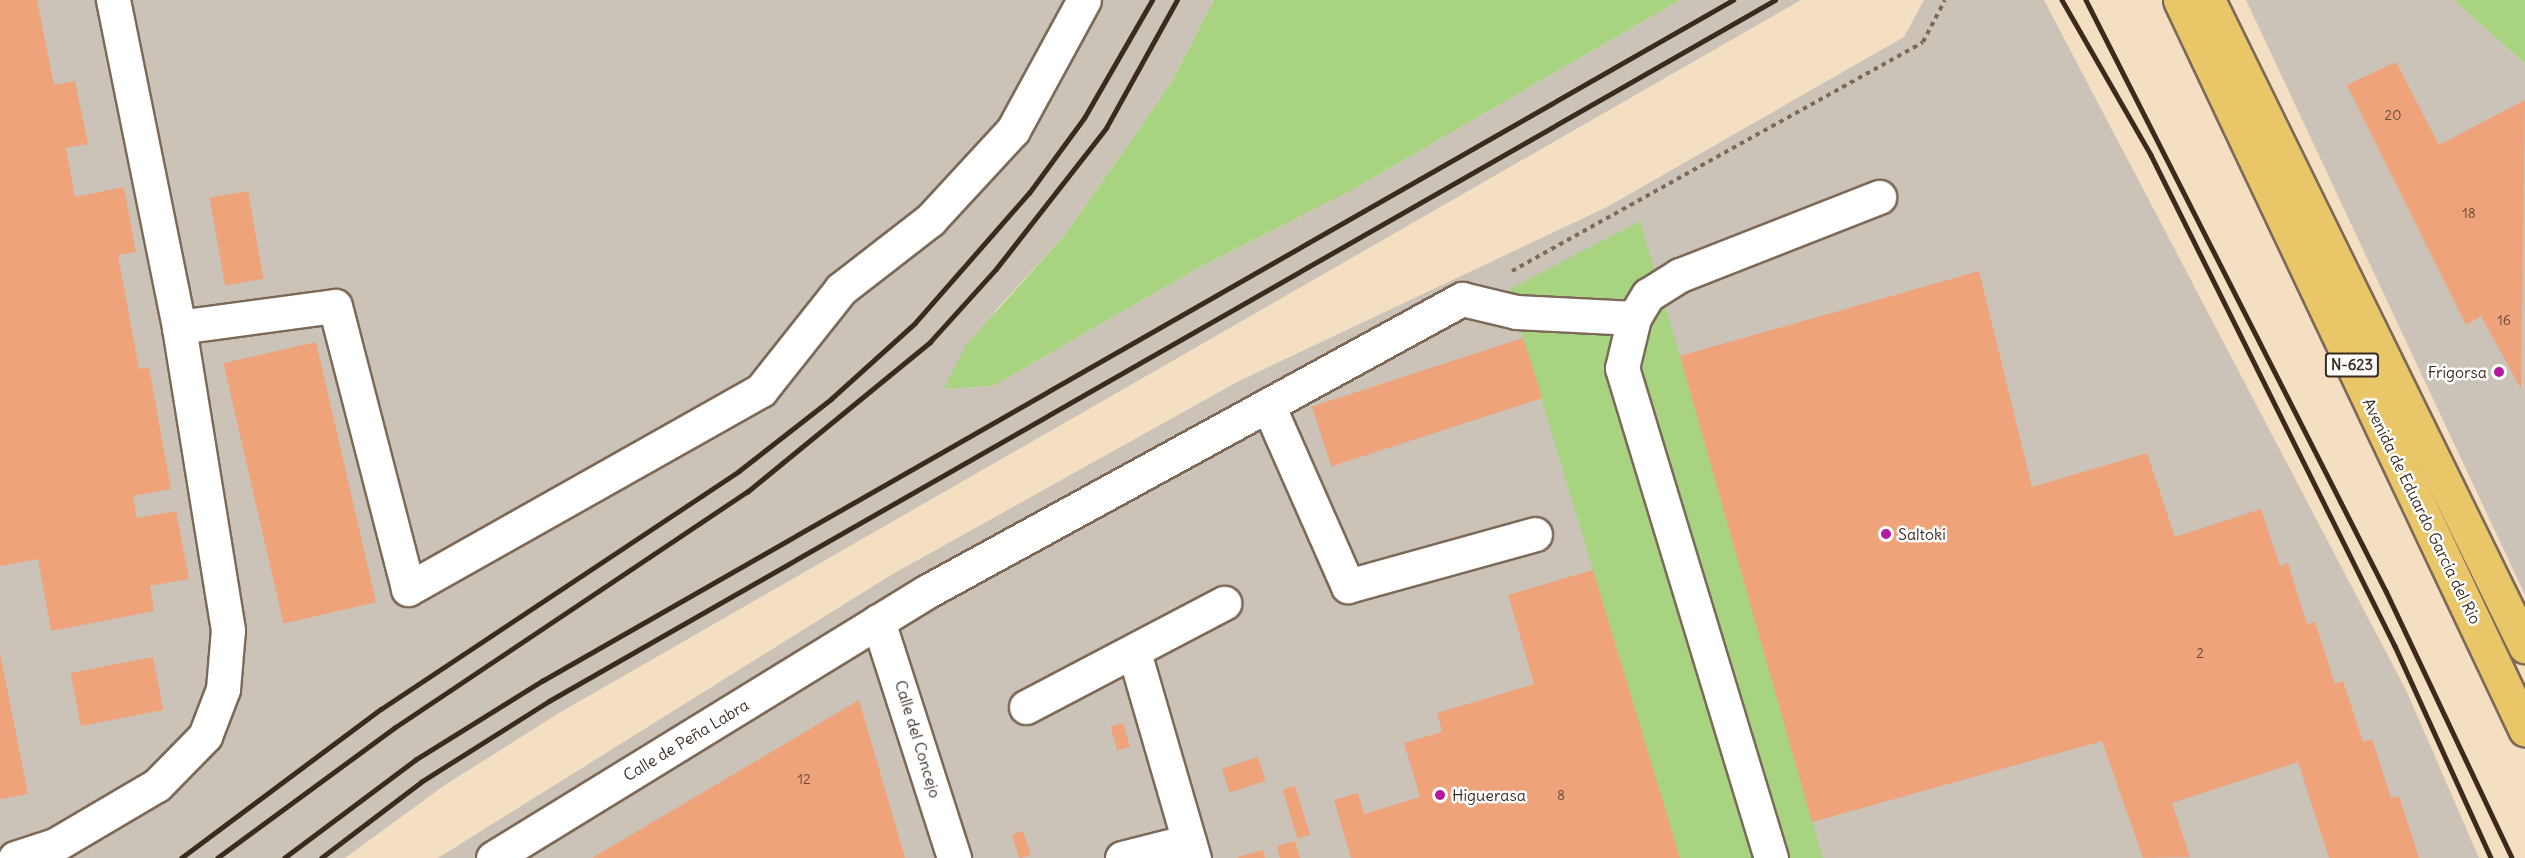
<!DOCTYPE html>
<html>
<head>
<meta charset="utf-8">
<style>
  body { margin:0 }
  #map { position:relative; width:2525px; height:858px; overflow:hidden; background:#f4dfc3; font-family:Delius,sans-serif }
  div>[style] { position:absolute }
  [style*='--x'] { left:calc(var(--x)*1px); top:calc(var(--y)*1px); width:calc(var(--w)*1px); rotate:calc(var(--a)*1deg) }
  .industrial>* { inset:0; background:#cbc3b8 }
  .green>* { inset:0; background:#a8d481 }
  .building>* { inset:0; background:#eea37b; transform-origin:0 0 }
  .path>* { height:4px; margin-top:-2px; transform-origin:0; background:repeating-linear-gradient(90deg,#7c6958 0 4.5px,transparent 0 9px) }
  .roads { filter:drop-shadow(2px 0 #7c6958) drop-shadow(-2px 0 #7c6958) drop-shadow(0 2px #7c6958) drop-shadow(0 -2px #7c6958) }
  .minor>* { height:33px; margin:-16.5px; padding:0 16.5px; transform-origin:16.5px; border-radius:16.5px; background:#fff }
  .highway>* { height:33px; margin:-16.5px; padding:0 16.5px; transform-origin:16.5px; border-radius:16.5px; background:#e9c769 }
  .rail>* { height:4.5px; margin:-2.25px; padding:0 2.25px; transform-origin:2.25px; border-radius:2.25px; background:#3b2a1e }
  .dots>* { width:16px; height:16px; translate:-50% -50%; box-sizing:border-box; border:3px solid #fff; border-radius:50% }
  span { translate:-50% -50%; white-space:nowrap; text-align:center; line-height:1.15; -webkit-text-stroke:5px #fff; paint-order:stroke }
  .number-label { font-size:14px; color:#684835 }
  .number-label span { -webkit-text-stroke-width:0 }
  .shield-label span { padding:2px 4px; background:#fff; border:2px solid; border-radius:4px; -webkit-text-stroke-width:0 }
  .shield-label { font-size:15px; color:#3b2a1e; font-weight:700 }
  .poi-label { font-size:16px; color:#3b2a1e }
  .right { translate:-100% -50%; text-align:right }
  .left { translate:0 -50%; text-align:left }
  .street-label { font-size:16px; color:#3b2a1e }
</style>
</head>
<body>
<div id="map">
  <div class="industrial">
    <div style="clip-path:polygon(0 0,1214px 0,1172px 81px,1136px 134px,1064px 236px,996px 310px,945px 389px,993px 386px,1191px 272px,1350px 191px,1680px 0,1801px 0,559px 713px,445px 785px,345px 858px,0 858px)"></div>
    <div style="clip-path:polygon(1924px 0,2044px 0,2407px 692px,2479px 858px,438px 858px,891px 575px,1239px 381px,1607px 207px,1904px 37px)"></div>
    <div style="clip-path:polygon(2246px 0,2454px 0,2525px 64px,2525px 595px)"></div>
  </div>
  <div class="green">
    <div style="clip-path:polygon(1214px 0,1680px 0,1350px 191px,1191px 272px,993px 386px,944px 389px,966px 345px,1064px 236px,1136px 134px,1172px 81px)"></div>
    <div style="clip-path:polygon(2454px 0,2525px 0,2525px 64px)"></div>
    <div style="clip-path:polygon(1640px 221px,1680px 356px,1823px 858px,1680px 858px,1523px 338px,1510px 289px)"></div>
  </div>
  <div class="building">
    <div style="clip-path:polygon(0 0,37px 0,54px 85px,75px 81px,88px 144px,66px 148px,75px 197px,124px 187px,136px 252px,118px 255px,139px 369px,149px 367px,171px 489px,133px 496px,137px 518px,176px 511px,189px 579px,150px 586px,154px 611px,51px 631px,38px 559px,0 566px)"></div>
    <div style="clip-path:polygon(2396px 62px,2439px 145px,2525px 100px,2521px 389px,2481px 316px,2466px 325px,2347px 85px)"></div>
    <div style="left:248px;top:191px;width:89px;height:39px;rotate:80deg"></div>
    <div style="clip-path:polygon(1979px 271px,2032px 487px,2147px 453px,2175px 537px,2261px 509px,2280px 566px,2288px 563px,2307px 624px,2315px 622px,2335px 684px,2343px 681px,2363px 742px,2372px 739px,2391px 798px,2399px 796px,2419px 858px,2329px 858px,2298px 762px,2172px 803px,2190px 857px,2143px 858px,2102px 741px,1812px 822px,1680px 356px)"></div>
    <div style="left:1523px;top:338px;width:63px;height:222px;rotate:72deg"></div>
    <div style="left:316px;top:342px;width:267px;height:95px;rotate:77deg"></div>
    <div style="clip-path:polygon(1593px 570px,1680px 858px,1351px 858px,1334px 800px,1358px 793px,1364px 814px,1420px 797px,1404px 743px,1442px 732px,1437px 713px,1534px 684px,1508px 595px)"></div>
    <div style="clip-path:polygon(0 653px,28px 794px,0 799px)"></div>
    <div style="left:153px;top:657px;width:54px;height:84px;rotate:79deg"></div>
    <div style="clip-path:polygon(859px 700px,905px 858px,592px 858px)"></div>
    <div style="left:1123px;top:723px;width:25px;height:13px;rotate:74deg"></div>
    <div style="left:1258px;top:757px;width:25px;height:38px;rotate:72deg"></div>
    <div style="left:1295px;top:786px;width:51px;height:13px;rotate:73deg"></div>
    <div style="left:1023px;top:831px;width:25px;height:12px;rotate:72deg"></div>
    <div style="clip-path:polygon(1295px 841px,1300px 858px,1280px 858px,1277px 846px)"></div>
    <div style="clip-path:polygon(1263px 850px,1265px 858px,1238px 858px,1238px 857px)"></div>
  </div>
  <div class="path">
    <div style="--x:1512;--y:271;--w:470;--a:-29.1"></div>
    <div style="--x:1923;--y:42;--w:47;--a:-62.4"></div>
  </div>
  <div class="roads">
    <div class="minor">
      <div style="--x:179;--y:327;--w:157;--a:-7.7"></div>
      <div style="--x:335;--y:306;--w:292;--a:75.5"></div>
      <div style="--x:408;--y:589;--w:405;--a:-29.4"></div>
      <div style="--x:761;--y:390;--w:129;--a:-51.6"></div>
      <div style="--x:841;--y:289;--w:113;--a:-37.8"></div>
      <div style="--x:930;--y:220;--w:122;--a:-47.3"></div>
      <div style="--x:1013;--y:130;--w:148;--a:-61.4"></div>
      <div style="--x:1268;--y:405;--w:198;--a:66.2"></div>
      <div style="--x:1348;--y:586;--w:194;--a:-15.5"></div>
      <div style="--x:878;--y:621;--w:249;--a:72.2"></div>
      <div style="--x:1134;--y:652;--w:215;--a:73.8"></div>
      <div style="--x:1026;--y:707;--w:224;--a:-27.7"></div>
      <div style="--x:15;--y:858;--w:42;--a:-18"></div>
      <div style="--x:55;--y:845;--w:118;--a:-30.5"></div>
      <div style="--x:157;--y:785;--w:69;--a:-45.6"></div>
      <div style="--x:205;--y:736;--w:50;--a:-69"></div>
      <div style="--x:223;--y:689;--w:59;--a:-85.2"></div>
      <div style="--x:228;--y:630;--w:307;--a:-99.2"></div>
      <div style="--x:179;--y:327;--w:334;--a:-101.4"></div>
      <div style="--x:493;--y:858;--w:508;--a:-31.56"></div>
      <div style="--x:926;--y:592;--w:611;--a:-28.66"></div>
      <div style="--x:1462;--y:299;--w:56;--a:13.5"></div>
      <div style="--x:1516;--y:312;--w:118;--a:2.9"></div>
      <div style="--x:1122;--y:858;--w:69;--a:-14.2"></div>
      <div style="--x:1771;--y:858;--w:512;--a:-106.91"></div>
      <div style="--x:1622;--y:368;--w:51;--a:-76.5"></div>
      <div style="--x:1634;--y:318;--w:27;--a:-59"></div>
      <div style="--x:1648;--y:295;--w:38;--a:-32"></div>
      <div style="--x:1680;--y:275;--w:214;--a:-21.4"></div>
    </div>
    <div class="highway">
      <div style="--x:2180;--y:0;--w:807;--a:64.67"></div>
      <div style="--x:2208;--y:0;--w:720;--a:63.86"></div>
    </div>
  </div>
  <div class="rail">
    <div style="--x:2062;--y:0;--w:179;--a:60.1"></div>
    <div style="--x:2151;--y:155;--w:548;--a:63.58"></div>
    <div style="--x:2395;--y:646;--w:233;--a:65.6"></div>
    <div style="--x:2086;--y:0;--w:663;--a:63.09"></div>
    <div style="--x:2386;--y:591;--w:295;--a:64.7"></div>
    <div style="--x:181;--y:858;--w:249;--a:-36.7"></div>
    <div style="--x:381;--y:709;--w:430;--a:-33.6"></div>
    <div style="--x:739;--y:471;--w:117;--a:-38"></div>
    <div style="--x:831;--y:399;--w:113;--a:-42.1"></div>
    <div style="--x:915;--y:323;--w:173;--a:-48.8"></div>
    <div style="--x:1029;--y:193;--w:93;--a:-53.7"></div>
    <div style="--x:1084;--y:118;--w:136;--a:-60"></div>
    <div style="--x:217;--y:858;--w:220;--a:-36.3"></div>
    <div style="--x:394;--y:728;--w:425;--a:-33.8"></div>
    <div style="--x:747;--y:492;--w:237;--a:-39.3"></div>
    <div style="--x:930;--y:342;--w:98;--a:-47.9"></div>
    <div style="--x:996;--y:269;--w:179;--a:-52"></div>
    <div style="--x:1106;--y:128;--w:146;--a:-61"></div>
    <div style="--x:284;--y:858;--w:164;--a:-36.8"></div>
    <div style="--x:415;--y:760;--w:150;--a:-31.9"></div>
    <div style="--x:542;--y:681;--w:1372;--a:-29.76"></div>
    <div style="--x:321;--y:858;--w:126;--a:-37.2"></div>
    <div style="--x:421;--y:782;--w:151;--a:-32.3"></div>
    <div style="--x:549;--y:701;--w:1412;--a:-29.76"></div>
  </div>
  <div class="dots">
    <div style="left:2499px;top:372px;background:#b5179e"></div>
    <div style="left:1886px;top:534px;background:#b5179e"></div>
    <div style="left:1440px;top:795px;background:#b5179e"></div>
  </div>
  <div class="number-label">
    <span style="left:2393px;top:115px">20</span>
    <span style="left:2469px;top:213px">18</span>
    <span style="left:2504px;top:320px">16</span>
    <span style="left:2200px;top:653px">2</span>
    <span style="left:804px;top:779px">12</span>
    <span style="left:1561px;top:795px">8</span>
  </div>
  <div class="shield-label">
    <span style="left:2352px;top:365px">N-623</span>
  </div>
  <div class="poi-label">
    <span class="right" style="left:2487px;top:372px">Frigorsa</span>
    <span class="left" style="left:1898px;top:534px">Saltoki</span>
    <span class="left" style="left:1452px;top:795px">Higuerasa</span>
  </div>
  <div class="street-label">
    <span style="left:2422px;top:511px;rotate:64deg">Avenida de Eduardo García del Río</span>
    <span style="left:918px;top:739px;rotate:73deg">Calle del Concejo</span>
    <span style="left:686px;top:740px;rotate:-31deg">Calle de Peña Labra</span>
  </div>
</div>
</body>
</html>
